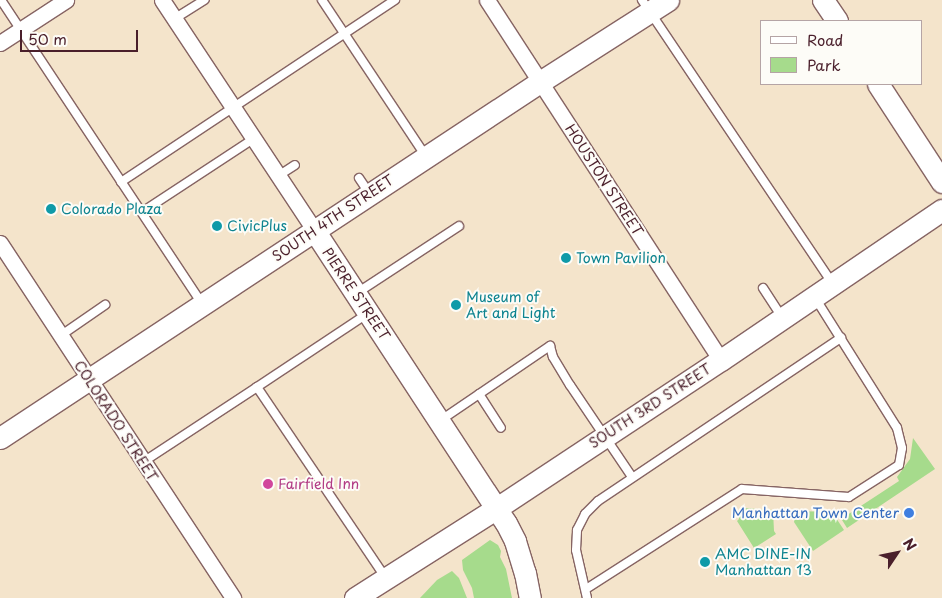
<!DOCTYPE html>
<html>
<head>
<meta charset="utf-8">
<style>
  body { margin:0 }
  #map { position:relative; width:942px; height:598px; overflow:hidden; background:#f4e4cb; font-family:"Playpen Sans",sans-serif }
  div>[style] { position:absolute }
  [style*='--x'] { left:calc(var(--x)*1px); top:calc(var(--y)*1px); width:calc(var(--w)*1px); rotate:calc(var(--a)*1deg) }
  .green>* { inset:0; background:#a6db8c }
  .roads { filter:drop-shadow(1px 0 #866463) drop-shadow(-1px 0 #866463) drop-shadow(0 1px #866463) drop-shadow(0 -1px #866463) }
  .lane>* { height:8px; margin:-4px; padding:0 4px; transform-origin:4px; border-radius:4px; background:#fff }
  .street>* { height:15px; margin:-7.5px; padding:0 7.5px; transform-origin:7.5px; border-radius:7.5px; background:#fff }
  .secondary>* { height:21px; margin:-10.5px; padding:0 10.5px; transform-origin:10.5px; border-radius:10.5px; background:#fff }
  .dots>* { width:14px; height:14px; translate:-50% -50%; box-sizing:border-box; border:2px solid #fdfcf7; border-radius:50% }
  span { translate:-50% -50%; white-space:nowrap; text-align:center; line-height:1.15; -webkit-text-stroke:4px #fdfcf7; paint-order:stroke }
  .street-label { font-size:14px; color:#4a1f2b }
  .culture-label { font-size:14px; color:#0d838f }
  .left { translate:0 -50%; text-align:left }
  .hotel-label { font-size:14px; color:#b23c85 }
  .shop-label { font-size:14px; color:#366cbe }
  .right { translate:-100% -50%; text-align:right }
  .legend { position:absolute; left:760px; top:20px; width:162px; height:65px; box-sizing:border-box; background:#fdfcf7; border:1px solid #b5a4a5; margin:0; padding:6px 9px; list-style:none; font-size:15px; color:#4a1f2b }
  .legend li { display:flex; align-items:center; gap:10px; height:25px }
  .legend b { width:25px; border:1px solid #b5a4a5 }
  .north { position:absolute; left:872px; top:528px; width:50px; height:50px; -webkit-text-stroke:4px #fdfcf7; paint-order:stroke; rotate:56deg; font-size:14px; font-weight:700; line-height:20px; text-align:center; color:#4a1f2b }
  .north::after { content:''; display:block; margin:auto; width:18px; height:22px; background:#4a1f2b; clip-path:polygon(50% 0,100% 100%,50% 72%,0 100%) }
  .scale { position:absolute; left:20px; top:30px; width:118px; height:22px; box-sizing:border-box; border:2px solid #4a1f2b; border-top:0; padding-left:6px; font-size:15px; line-height:18px; white-space:nowrap; color:#4a1f2b; -webkit-text-stroke:4px #fdfcf7; paint-order:stroke }
</style>
</head>
<body>
<div id="map">
  <div class="green">
    <div style="clip-path:polygon(913px 438px,935px 469px,847px 528px,842px 520px,844px 517px,899px 481px,897px 477px,910px 459px)"></div>
    <div style="clip-path:polygon(743px 508px,773px 510px,774px 531px,776px 534px,754px 548px,737px 521px,739px 519px,739px 511px)"></div>
    <div style="clip-path:polygon(796px 511px,832px 512px,844px 530px,813px 551px,794px 522px)"></div>
    <div style="clip-path:polygon(490px 540px,498px 545px,501px 551px,500px 557px,506px 569px,512px 598px,474px 598px,472px 588px,463px 570px,462px 560px)"></div>
    <div style="clip-path:polygon(452px 571px,459px 578px,467px 598px,420px 598px,437px 580px)"></div>
  </div>
  <div class="roads">
    <div class="lane">
      <div style="--x:1;--y:0;--w:364;--a:56.5"></div>
      <div style="--x:322;--y:0;--w:186;--a:56.4"></div>
      <div style="--x:642;--y:0;--w:341;--a:56.1"></div>
      <div style="--x:174;--y:19;--w:36;--a:-32"></div>
      <div style="--x:278;--y:176;--w:20;--a:-33"></div>
      <div style="--x:359;--y:178;--w:18;--a:56"></div>
      <div style="--x:121;--y:182;--w:329;--a:-33.6"></div>
      <div style="--x:142;--y:212;--w:133;--a:-33.3"></div>
      <div style="--x:763;--y:288;--w:33;--a:57"></div>
      <div style="--x:357;--y:293;--w:122;--a:-33.3"></div>
      <div style="--x:60;--y:336;--w:55;--a:-34.6"></div>
      <div style="--x:257;--y:387;--w:132;--a:-33.6"></div>
      <div style="--x:479;--y:394;--w:40;--a:57.1"></div>
      <div style="--x:441;--y:420;--w:132;--a:-34.2"></div>
      <div style="--x:550;--y:346;--w:11;--a:75"></div>
      <div style="--x:553;--y:357;--w:33;--a:59"></div>
      <div style="--x:570;--y:385;--w:111;--a:56"></div>
      <div style="--x:143;--y:462;--w:136;--a:-33.3"></div>
      <div style="--x:257;--y:387;--w:229;--a:56"></div>
      <div style="--x:586;--y:589;--w:185;--a:-32.7"></div>
      <div style="--x:742;--y:489;--w:107;--a:4.3"></div>
      <div style="--x:849;--y:497;--w:59;--a:-32.6"></div>
      <div style="--x:899;--y:465;--w:17;--a:-80"></div>
      <div style="--x:902;--y:448;--w:21;--a:-104"></div>
      <div style="--x:897;--y:428;--w:154;--a:-122.2"></div>
      <div style="--x:587;--y:598;--w:49;--a:-102.9"></div>
      <div style="--x:576;--y:550;--w:20;--a:-87"></div>
      <div style="--x:577;--y:530;--w:18;--a:-63"></div>
      <div style="--x:585;--y:514;--w:18;--a:-45"></div>
      <div style="--x:598;--y:501;--w:293;--a:-33.9"></div>
    </div>
    <div class="street">
      <div style="--x:162;--y:0;--w:276;--a:56.5"></div>
      <div style="--x:487;--y:0;--w:429;--a:57"></div>
      <div style="--x:0;--y:43;--w:79;--a:-33.1"></div>
      <div style="--x:0;--y:243;--w:425;--a:56.7"></div>
    </div>
    <div class="secondary">
      <div style="--x:823;--y:0;--w:25;--a:56"></div>
      <div style="--x:878;--y:84;--w:117;--a:56.9"></div>
      <div style="--x:314;--y:230;--w:350;--a:56.8"></div>
      <div style="--x:506;--y:523;--w:20;--a:63"></div>
      <div style="--x:515;--y:541;--w:34;--a:73"></div>
      <div style="--x:525;--y:573;--w:25;--a:79"></div>
      <div style="--x:0;--y:438;--w:647;--a:-33.4"></div>
      <div style="--x:540;--y:82;--w:152;--a:-32.6"></div>
      <div style="--x:355;--y:598;--w:168;--a:-32.4"></div>
      <div style="--x:497;--y:508;--w:268;--a:-33.5"></div>
      <div style="--x:721;--y:360;--w:267;--a:-34.2"></div>
    </div>
  </div>
  <div class="dots">
    <div style="left:51px;top:209px;background:#0f9aa8"></div>
    <div style="left:217px;top:226px;background:#0f9aa8"></div>
    <div style="left:566px;top:258px;background:#0f9aa8"></div>
    <div style="left:456px;top:305px;background:#0f9aa8"></div>
    <div style="left:268px;top:484px;background:#d1479c"></div>
    <div style="left:909px;top:513px;background:#3f7fe0"></div>
    <div style="left:705px;top:562px;background:#0f9aa8"></div>
  </div>
  <div class="street-label">
    <span style="left:604px;top:180px;rotate:57deg">HOUSTON STREET</span>
    <span style="left:333px;top:218px;rotate:-34deg">SOUTH 4TH STREET</span>
    <span style="left:356px;top:294px;rotate:56deg">PIERRE STREET</span>
    <span style="left:650px;top:406px;rotate:-33deg">SOUTH 3RD STREET</span>
    <span style="left:116px;top:421px;rotate:57deg">COLORADO STREET</span>
  </div>
  <div class="culture-label">
    <span class="left" style="left:61px;top:209px">Colorado Plaza</span>
    <span class="left" style="left:227px;top:226px">CivicPlus</span>
    <span class="left" style="left:576px;top:258px">Town Pavilion</span>
    <span class="left" style="left:466px;top:305px">Museum of<br>Art and Light</span>
    <span class="left" style="left:715px;top:562px">AMC DINE-IN<br>Manhattan 13</span>
  </div>
  <div class="hotel-label">
    <span class="left" style="left:278px;top:484px">Fairfield Inn</span>
  </div>
  <div class="shop-label">
    <span class="right" style="left:899px;top:513px">Manhattan Town Center</span>
  </div>
  <ul class="legend">
  <li><b style="height:6px;background:#fff"></b>Road</li>
  <li><b style="height:14px;background:#a6db8c"></b>Park</li>
  </ul>
  <div class="north">N</div>
  <div class="scale">50 m</div>
</div>
</body>
</html>
